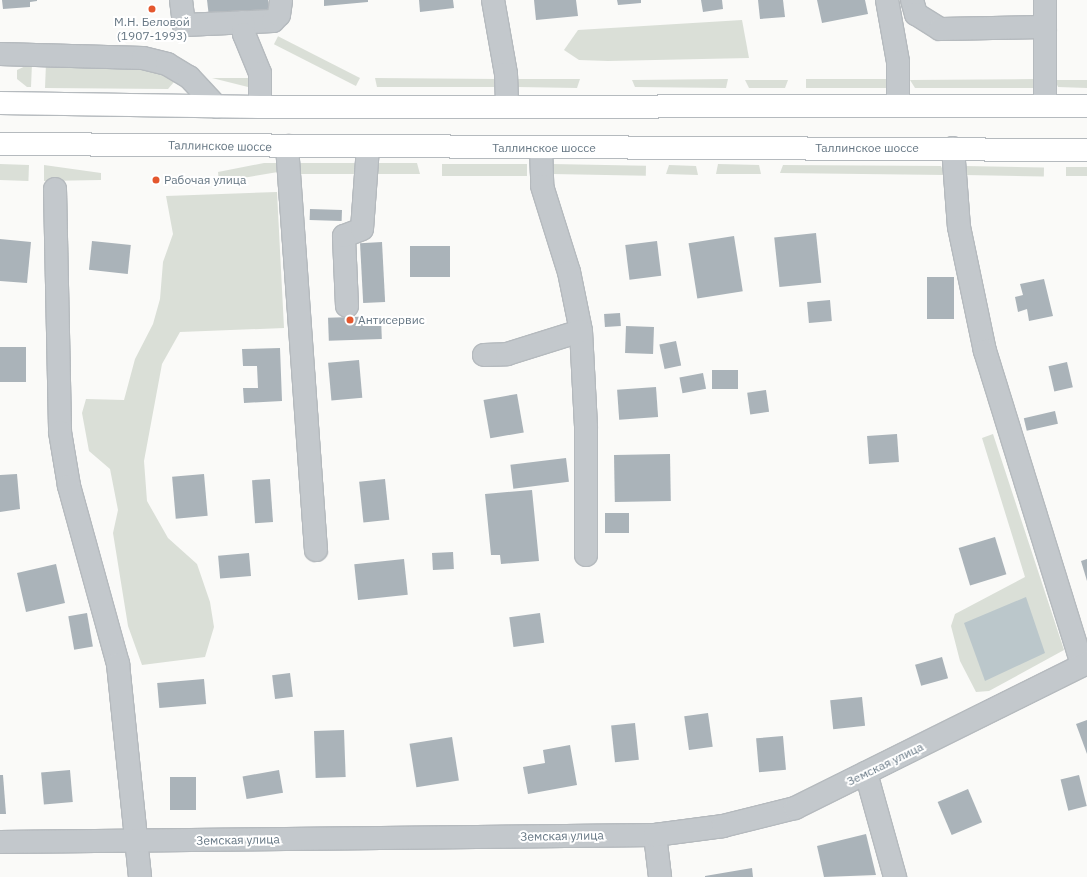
<!DOCTYPE html>
<html>
<head>
<meta charset="utf-8">
<style>
  body { margin:0 }
  #map { position:relative; width:1087px; height:877px; overflow:hidden; background:#fafaf8; font-family:"IBM Plex Sans",sans-serif }
  div>[style] { position:absolute }
  [style*='--x'] { left:calc(var(--x)*1px); top:calc(var(--y)*1px); width:calc(var(--w)*1px); rotate:calc(var(--a)*1deg) }
  .green>* { inset:0; background:#dadfd7; transform-origin:0 0 }
  .water>* { inset:0; background:#bbc7cb }
  .building>* { inset:0; background:#aab3b9; transform-origin:0 0 }
  .roads { filter:drop-shadow(1px 0 #b5babe) drop-shadow(-1px 0 #b5babe) drop-shadow(0 1px #b5babe) drop-shadow(0 -1px #b5babe) }
  .minor>* { height:22px; margin:-11px; padding:0 11px; transform-origin:11px; border-radius:11px; background:#c3c8cc }
  .major>* { height:22px; margin:-11px; padding:0 11px; transform-origin:11px; border-radius:11px; background:#fff }
  .dots>* { width:11px; height:11px; translate:-50% -50%; box-sizing:border-box; border:2px solid #fff; border-radius:50% }
  span { translate:-50% -50%; white-space:nowrap; text-align:center; line-height:1.15; -webkit-text-stroke:4px #fff; paint-order:stroke }
  .poi-label { font-size:12px; color:#657683 }
  .left { translate:0 -50%; text-align:left }
  .street-label { font-size:12px; color:#657683 }
</style>
</head>
<body>
<div id="map">
  <div class="green">
    <div style="clip-path:polygon(742px 20px,749px 58px,608px 61px,579px 60px,564px 50px,578px 30px)"></div>
    <div style="clip-path:polygon(32px 63px,31px 87px,27px 87px,17px 79px,17px 70px)"></div>
    <div style="clip-path:polygon(46px 63px,141px 67px,172px 77px,174px 82px,168px 89px,45px 88px)"></div>
    <div style="clip-path:polygon(212px 78px,251px 78px,248px 87px)"></div>
    <div style="left:360px;top:78px;width:9px;height:92px;rotate:117deg"></div>
    <div style="clip-path:polygon(375px 78px,498px 79px,495px 87px,377px 87px)"></div>
    <div style="clip-path:polygon(515px 79px,580px 79px,577px 88px,518px 87px)"></div>
    <div style="clip-path:polygon(728px 79px,726px 88px,635px 87px,632px 80px)"></div>
    <div style="left:806px;top:79px;width:86px;height:9px"></div>
    <div style="clip-path:polygon(1035px 79px,1033px 88px,915px 88px,910px 80px)"></div>
    <div style="clip-path:polygon(745px 80px,788px 80px,785px 88px,749px 88px)"></div>
    <div style="clip-path:polygon(1055px 80px,1087px 80px,1087px 88px,1058px 87px)"></div>
    <div style="clip-path:polygon(264px 163px,276px 163px,278px 172px,219px 182px,218px 172px)"></div>
    <div style="left:299px;top:163px;width:57px;height:11px"></div>
    <div style="clip-path:polygon(377px 163px,417px 163px,420px 174px,373px 174px)"></div>
    <div style="left:0;top:164px;width:29px;height:16px;rotate:2deg"></div>
    <div style="left:442px;top:164px;width:85px;height:12px"></div>
    <div style="left:552px;top:164px;width:94px;height:10px;rotate:1deg"></div>
    <div style="clip-path:polygon(718px 164px,759px 165px,761px 174px,716px 174px)"></div>
    <div style="clip-path:polygon(44px 165px,101px 173px,101px 180px,44px 181px)"></div>
    <div style="clip-path:polygon(669px 165px,696px 166px,698px 175px,666px 174px)"></div>
    <div style="clip-path:polygon(783px 165px,941px 166px,945px 175px,780px 173px)"></div>
    <div style="left:965px;top:166px;width:79px;height:9px;rotate:1deg"></div>
    <div style="left:1066px;top:167px;width:21px;height:9px"></div>
    <div style="clip-path:polygon(277px 192px,284px 328px,180px 332px,162px 364px,144px 461px,147px 501px,168px 538px,197px 564px,210px 602px,214px 627px,205px 657px,142px 665px,128px 626px,113px 533px,118px 510px,110px 469px,89px 451px,82px 413px,86px 399px,124px 400px,135px 359px,153px 324px,160px 299px,163px 262px,173px 234px,166px 196px)"></div>
    <div style="clip-path:polygon(993px 434px,1064px 650px,989px 691px,976px 692px,960px 661px,951px 626px,955px 614px,1025px 577px,982px 438px)"></div>
  </div>
  <div class="water">
    <div style="clip-path:polygon(1026px 597px,1045px 653px,985px 681px,964px 623px)"></div>
  </div>
  <div class="building">
    <div style="clip-path:polygon(2px 0,37px 0,37px 1px,30px 2px,30px 7px,3px 9px)"></div>
    <div style="clip-path:polygon(207px 0,268px 0,269px 11px,209px 17px)"></div>
    <div style="clip-path:polygon(324px 0,368px 0,368px 2px,324px 6px)"></div>
    <div style="clip-path:polygon(419px 0,453px 0,454px 8px,420px 12px)"></div>
    <div style="clip-path:polygon(534px 0,576px 0,578px 16px,536px 20px)"></div>
    <div style="clip-path:polygon(617px 0,641px 0,641px 3px,618px 5px)"></div>
    <div style="clip-path:polygon(701px 0,722px 0,723px 9px,703px 12px)"></div>
    <div style="clip-path:polygon(758px 0,783px 0,785px 17px,760px 19px)"></div>
    <div style="clip-path:polygon(817px 0,865px 0,868px 14px,822px 23px)"></div>
    <div style="left:310px;top:209px;width:32px;height:11px;rotate:2deg"></div>
    <div style="left:816px;top:233px;width:50px;height:42px;rotate:84deg"></div>
    <div style="left:734px;top:236px;width:56px;height:46px;rotate:81deg"></div>
    <div style="clip-path:polygon(0 239px,31px 242px,27px 283px,0 281px)"></div>
    <div style="left:92px;top:241px;width:39px;height:29px;rotate:6deg"></div>
    <div style="left:657px;top:241px;width:35px;height:32px;rotate:83deg"></div>
    <div style="left:382px;top:242px;width:60px;height:22px;rotate:87deg"></div>
    <div style="left:410px;top:246px;width:40px;height:31px"></div>
    <div style="left:927px;top:277px;width:27px;height:42px"></div>
    <div style="clip-path:polygon(1044px 279px,1053px 316px,1029px 321px,1027px 309px,1018px 312px,1015px 297px,1023px 295px,1020px 284px)"></div>
    <div style="left:830px;top:300px;width:21px;height:23px;rotate:85deg"></div>
    <div style="left:620px;top:313px;width:13px;height:16px;rotate:86deg"></div>
    <div style="left:381px;top:316px;width:23px;height:53px;rotate:88deg"></div>
    <div style="left:626px;top:326px;width:28px;height:27px;rotate:2deg"></div>
    <div style="left:676px;top:341px;width:25px;height:17px;rotate:78deg"></div>
    <div style="left:0;top:347px;width:26px;height:35px"></div>
    <div style="clip-path:polygon(280px 348px,282px 401px,244px 403px,243px 388px,258px 388px,257px 366px,243px 366px,242px 349px)"></div>
    <div style="left:359px;top:360px;width:38px;height:31px;rotate:85deg"></div>
    <div style="left:1067px;top:362px;width:26px;height:19px;rotate:77deg"></div>
    <div style="left:738px;top:370px;width:19px;height:26px;rotate:90deg"></div>
    <div style="left:703px;top:373px;width:16px;height:24px;rotate:79deg"></div>
    <div style="left:656px;top:387px;width:30px;height:39px;rotate:86deg"></div>
    <div style="left:766px;top:390px;width:22px;height:19px;rotate:82deg"></div>
    <div style="left:517px;top:394px;width:39px;height:34px;rotate:80deg"></div>
    <div style="left:1055px;top:411px;width:13px;height:32px;rotate:77deg"></div>
    <div style="left:897px;top:434px;width:28px;height:30px;rotate:86deg"></div>
    <div style="left:670px;top:454px;width:47px;height:56px;rotate:89deg"></div>
    <div style="left:566px;top:458px;width:24px;height:56px;rotate:83deg"></div>
    <div style="clip-path:polygon(17px 474px,20px 509px,0 512px,0 475px)"></div>
    <div style="left:204px;top:474px;width:42px;height:32px;rotate:85deg"></div>
    <div style="left:270px;top:479px;width:43px;height:18px;rotate:86deg"></div>
    <div style="left:385px;top:479px;width:41px;height:26px;rotate:84deg"></div>
    <div style="clip-path:polygon(532px 490px,539px 561px,501px 564px,500px 555px,491px 555px,485px 494px)"></div>
    <div style="left:605px;top:513px;width:24px;height:20px"></div>
    <div style="left:995px;top:537px;width:39px;height:38px;rotate:73deg"></div>
    <div style="left:453px;top:552px;width:17px;height:21px;rotate:87deg"></div>
    <div style="left:249px;top:553px;width:23px;height:31px;rotate:85deg"></div>
    <div style="left:404px;top:559px;width:36px;height:50px;rotate:84deg"></div>
    <div style="clip-path:polygon(1087px 559px,1087px 581px,1081px 561px)"></div>
    <div style="left:56px;top:564px;width:40px;height:40px;rotate:77deg"></div>
    <div style="left:87px;top:613px;width:34px;height:19px;rotate:80deg"></div>
    <div style="left:540px;top:613px;width:30px;height:31px;rotate:82deg"></div>
    <div style="left:942px;top:657px;width:22px;height:28px;rotate:74deg"></div>
    <div style="left:290px;top:673px;width:24px;height:18px;rotate:83deg"></div>
    <div style="left:204px;top:679px;width:25px;height:47px;rotate:85deg"></div>
    <div style="left:862px;top:697px;width:29px;height:32px;rotate:84deg"></div>
    <div style="left:708px;top:713px;width:34px;height:24px;rotate:82deg"></div>
    <div style="clip-path:polygon(1087px 720px,1087px 754px,1076px 724px)"></div>
    <div style="left:635px;top:723px;width:37px;height:24px;rotate:84deg"></div>
    <div style="left:344px;top:730px;width:47px;height:30px;rotate:88deg"></div>
    <div style="left:783px;top:736px;width:34px;height:27px;rotate:85deg"></div>
    <div style="left:452px;top:737px;width:44px;height:43px;rotate:81deg"></div>
    <div style="clip-path:polygon(570px 745px,577px 785px,528px 794px,523px 767px,545px 763px,543px 750px)"></div>
    <div style="left:70px;top:770px;width:32px;height:29px;rotate:85deg"></div>
    <div style="left:279px;top:770px;width:23px;height:37px;rotate:80deg"></div>
    <div style="clip-path:polygon(0 775px,3px 775px,6px 814px,0 814px)"></div>
    <div style="left:1079px;top:775px;width:32px;height:19px;rotate:76deg"></div>
    <div style="left:170px;top:777px;width:26px;height:33px"></div>
    <div style="left:968px;top:789px;width:36px;height:33px;rotate:67deg"></div>
    <div style="clip-path:polygon(866px 834px,876px 875px,824px 877px,817px 846px)"></div>
    <div style="clip-path:polygon(752px 868px,753px 877px,705px 877px,705px 876px)"></div>
  </div>
  <div class="roads">
    <div class="minor">
      <div style="--x:181;--y:0;--w:25;--a:83"></div>
      <div style="--x:184;--y:25;--w:89;--a:-2.6"></div>
      <div style="--x:273;--y:21;--w:8;--a:-45"></div>
      <div style="--x:279;--y:15;--w:15;--a:-82"></div>
      <div style="--x:493;--y:0;--w:75;--a:80"></div>
      <div style="--x:506;--y:74;--w:32;--a:88"></div>
      <div style="--x:887;--y:0;--w:63;--a:79.9"></div>
      <div style="--x:898;--y:62;--w:44;--a:90"></div>
      <div style="--x:912;--y:0;--w:15;--a:74"></div>
      <div style="--x:916;--y:14;--w:28;--a:32"></div>
      <div style="--x:940;--y:29;--w:105;--a:-1.1"></div>
      <div style="--x:243;--y:22;--w:12;--a:85"></div>
      <div style="--x:244;--y:34;--w:42;--a:67.7"></div>
      <div style="--x:260;--y:73;--w:34;--a:90"></div>
      <div style="--x:0;--y:54;--w:143;--a:1.6"></div>
      <div style="--x:143;--y:58;--w:25;--a:14"></div>
      <div style="--x:167;--y:64;--w:26;--a:31"></div>
      <div style="--x:189;--y:77;--w:41;--a:47"></div>
      <div style="--x:1045;--y:106;--w:106;--a:-90"></div>
      <div style="--x:287;--y:146;--w:405;--a:85.9"></div>
      <div style="--x:541;--y:148;--w:38;--a:88"></div>
      <div style="--x:542;--y:186;--w:90;--a:72.6"></div>
      <div style="--x:569;--y:272;--w:60;--a:78.5"></div>
      <div style="--x:581;--y:331;--w:97;--a:87"></div>
      <div style="--x:586;--y:428;--w:127;--a:90"></div>
      <div style="--x:953;--y:148;--w:79;--a:85.7"></div>
      <div style="--x:959;--y:227;--w:127;--a:78.2"></div>
      <div style="--x:985;--y:351;--w:329;--a:72.8"></div>
      <div style="--x:55;--y:189;--w:243;--a:88.8"></div>
      <div style="--x:60;--y:432;--w:55;--a:80.5"></div>
      <div style="--x:69;--y:486;--w:185;--a:74.6"></div>
      <div style="--x:118;--y:664;--w:214;--a:84.1"></div>
      <div style="--x:347;--y:306;--w:70;--a:-92.5"></div>
      <div style="--x:344;--y:236;--w:19;--a:-21"></div>
      <div style="--x:362;--y:229;--w:82;--a:-85.8"></div>
      <div style="--x:484;--y:355;--w:23;--a:-2"></div>
      <div style="--x:507;--y:354;--w:77;--a:-17.3"></div>
      <div style="--x:866;--y:773;--w:108;--a:74.4"></div>
      <div style="--x:655;--y:835;--w:42;--a:83.2"></div>
      <div style="--x:0;--y:842;--w:655;--a:-0.61"></div>
      <div style="--x:655;--y:835;--w:69;--a:-7.5"></div>
      <div style="--x:723;--y:826;--w:74;--a:-14"></div>
      <div style="--x:795;--y:808;--w:326;--a:-26.4"></div>
    </div>
    <div class="major">
      <div style="--x:0;--y:103;--w:260;--a:0.9"></div>
      <div style="--x:260;--y:107;--w:827;--a:-0.07"></div>
      <div style="--x:0;--y:144;--w:1087;--a:0.32"></div>
    </div>
  </div>
  <div class="dots">
    <div style="left:152px;top:9px;background:#e4572e"></div>
    <div style="left:156px;top:180px;background:#e4572e"></div>
    <div style="left:350px;top:320px;background:#e4572e"></div>
  </div>
  <div class="poi-label">
    <span style="left:152px;top:29px">М.Н. Беловой<br>(1907-1993)</span>
    <span class="left" style="left:164px;top:180px">Рабочая улица</span>
    <span class="left" style="left:358px;top:320px">Антисервис</span>
  </div>
  <div class="street-label">
    <span style="left:220px;top:146px;rotate:1deg">Таллинское шоссе</span>
    <span style="left:544px;top:148px">Таллинское шоссе</span>
    <span style="left:867px;top:148px">Таллинское шоссе</span>
    <span style="left:885px;top:764px;rotate:-26deg">Земская улица</span>
    <span style="left:562px;top:836px;rotate:-1deg">Земская улица</span>
    <span style="left:238px;top:840px;rotate:-1deg">Земская улица</span>
  </div>
</div>
</body>
</html>
